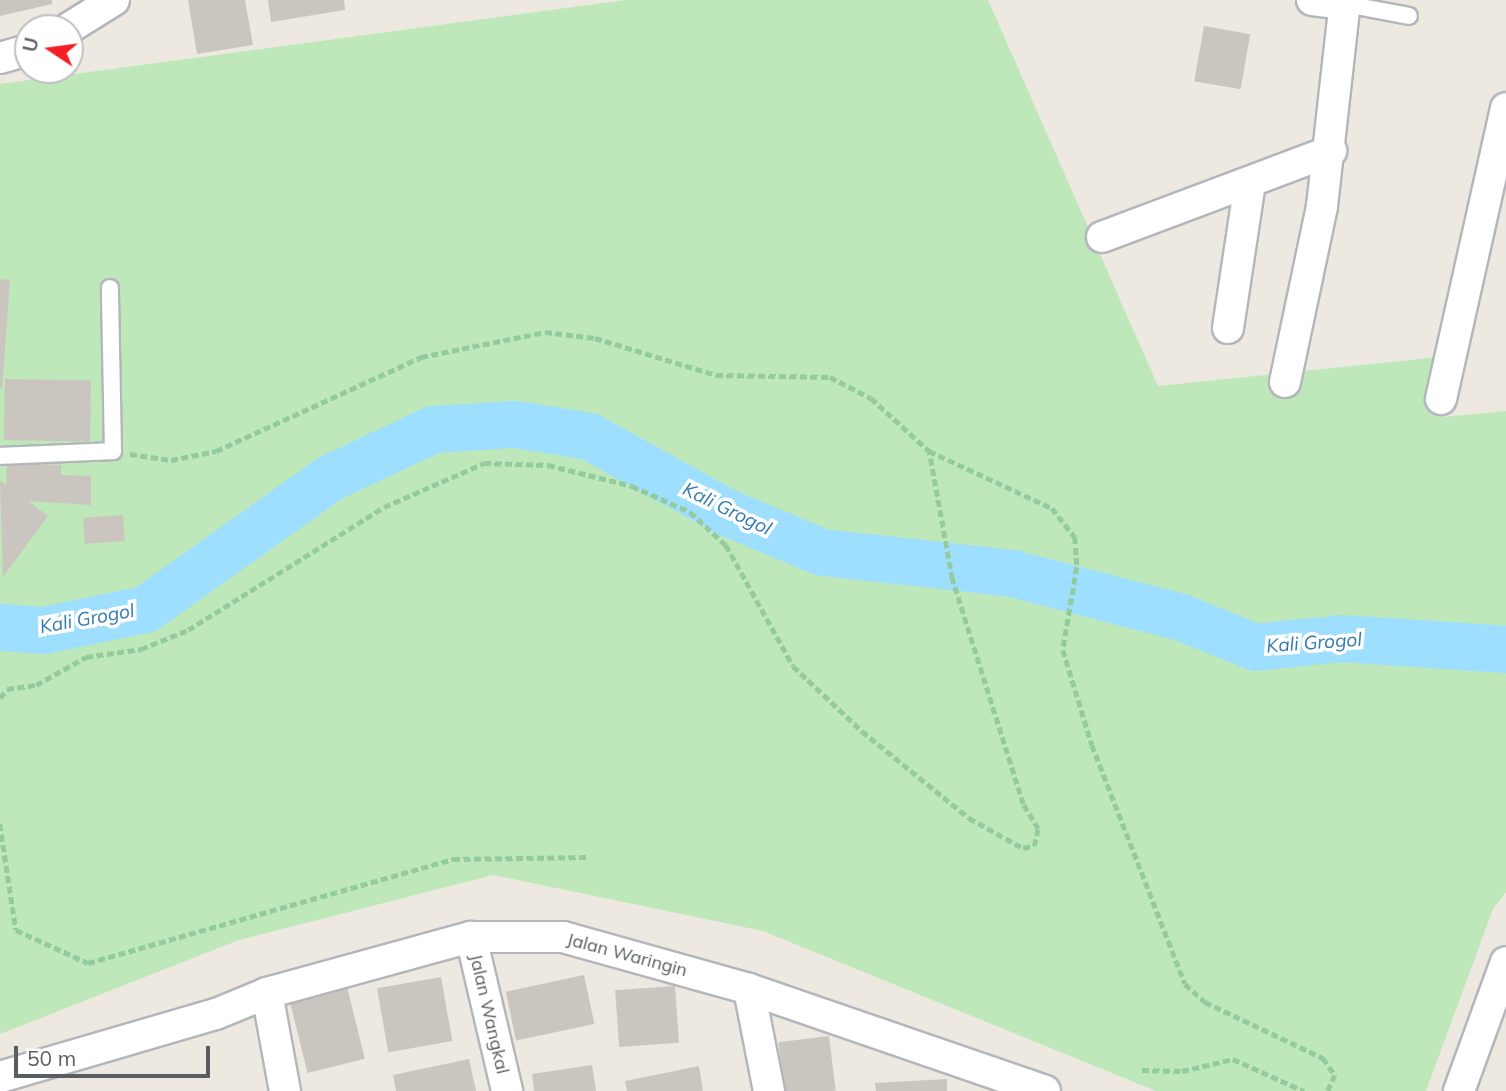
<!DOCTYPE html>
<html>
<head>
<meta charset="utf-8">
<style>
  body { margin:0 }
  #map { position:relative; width:1506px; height:1091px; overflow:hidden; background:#ede9e0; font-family:Mulish,sans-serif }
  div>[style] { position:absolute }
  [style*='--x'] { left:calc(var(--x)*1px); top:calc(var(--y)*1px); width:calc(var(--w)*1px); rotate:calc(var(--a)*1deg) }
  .green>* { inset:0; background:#bee7ba }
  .river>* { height:47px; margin:-23.5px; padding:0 23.5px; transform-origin:23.5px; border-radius:23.5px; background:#9edeff }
  .building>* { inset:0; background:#cac5bf; transform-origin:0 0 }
  .path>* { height:4.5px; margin-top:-2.25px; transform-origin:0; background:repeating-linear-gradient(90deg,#94cb9e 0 7px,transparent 0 10.5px) }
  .roads { filter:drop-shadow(2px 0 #b3b7bc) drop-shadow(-2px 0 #b3b7bc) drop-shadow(0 2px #b3b7bc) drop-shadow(0 -2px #b3b7bc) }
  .service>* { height:16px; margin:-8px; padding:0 8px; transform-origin:8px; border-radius:8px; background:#fff }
  .minor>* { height:30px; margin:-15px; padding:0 15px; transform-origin:15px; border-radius:15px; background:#fff }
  span { translate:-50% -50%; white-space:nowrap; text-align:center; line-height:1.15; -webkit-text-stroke:7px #fff; paint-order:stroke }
  .street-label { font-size:18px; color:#595e62 }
  .water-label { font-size:19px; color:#337bae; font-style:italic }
  .north { position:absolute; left:14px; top:14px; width:70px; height:70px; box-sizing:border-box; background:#fff; border:2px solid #bdbfc0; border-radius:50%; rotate:283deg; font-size:19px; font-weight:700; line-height:28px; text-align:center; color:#595e62 }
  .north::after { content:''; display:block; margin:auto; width:24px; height:32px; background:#f41f23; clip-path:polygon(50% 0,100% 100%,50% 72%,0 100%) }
  .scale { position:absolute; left:14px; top:1046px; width:196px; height:32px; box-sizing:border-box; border:4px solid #595e62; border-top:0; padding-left:9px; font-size:21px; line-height:24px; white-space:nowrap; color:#595e62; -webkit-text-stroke:5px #fff; paint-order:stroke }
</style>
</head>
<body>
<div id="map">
  <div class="green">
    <div style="clip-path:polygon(626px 0,988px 0,1158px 386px,1440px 357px,1443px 417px,1506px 411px,1506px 892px,1493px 909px,1426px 1091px,1156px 1091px,763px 931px,493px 875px,239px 940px,0 1034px,0 84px)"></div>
  </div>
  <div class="river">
    <div style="--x:0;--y:627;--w:43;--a:4"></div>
    <div style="--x:43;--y:630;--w:104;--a:-11.6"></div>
    <div style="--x:145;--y:609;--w:228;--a:-35.4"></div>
    <div style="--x:331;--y:477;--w:113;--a:-25.2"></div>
    <div style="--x:433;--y:429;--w:82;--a:-3.5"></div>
    <div style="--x:515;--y:424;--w:75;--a:9.2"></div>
    <div style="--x:589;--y:436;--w:157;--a:29"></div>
    <div style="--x:726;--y:512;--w:104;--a:22.6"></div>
    <div style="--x:822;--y:552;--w:191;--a:6.3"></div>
    <div style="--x:1012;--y:573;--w:175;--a:14.6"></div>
    <div style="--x:1181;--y:617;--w:80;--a:22.1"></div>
    <div style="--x:1255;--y:647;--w:86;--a:-6"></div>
    <div style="--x:1341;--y:638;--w:165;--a:3.8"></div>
  </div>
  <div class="building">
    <div style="clip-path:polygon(0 0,52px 0,52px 4px,0 16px)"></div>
    <div style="clip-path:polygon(188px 0,245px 0,253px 45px,197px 54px)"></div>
    <div style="clip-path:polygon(268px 0,344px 0,345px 10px,271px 22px)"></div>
    <div style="left:1204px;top:26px;width:47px;height:56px;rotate:10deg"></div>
    <div style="clip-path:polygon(0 279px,10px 280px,2px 389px,0 388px)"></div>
    <div style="left:5px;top:379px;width:86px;height:61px;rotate:1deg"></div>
    <div style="clip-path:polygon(7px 463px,61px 465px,61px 475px,91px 476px,91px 505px,28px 501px,48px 516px,3px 577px,0 480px,6px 485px)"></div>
    <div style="left:123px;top:515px;width:26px;height:40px;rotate:86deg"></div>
    <div style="left:584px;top:975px;width:50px;height:80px;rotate:78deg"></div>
    <div style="left:441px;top:977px;width:65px;height:65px;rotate:80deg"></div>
    <div style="left:675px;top:986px;width:57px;height:60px;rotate:86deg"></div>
    <div style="left:347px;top:987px;width:74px;height:59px;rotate:76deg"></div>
    <div style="left:829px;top:1036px;width:55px;height:51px;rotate:83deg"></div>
    <div style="clip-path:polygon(469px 1059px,476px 1091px,396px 1091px,393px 1075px)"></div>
    <div style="clip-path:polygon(592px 1065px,596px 1091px,534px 1091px,532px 1074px)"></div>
    <div style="clip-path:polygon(699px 1066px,703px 1091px,627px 1091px,625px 1081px)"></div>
    <div style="clip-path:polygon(947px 1079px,947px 1091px,876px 1091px,875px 1083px)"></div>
  </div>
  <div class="path">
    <div style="--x:130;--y:454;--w:41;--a:8.3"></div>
    <div style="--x:171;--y:460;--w:46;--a:-11.3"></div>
    <div style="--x:216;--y:451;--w:226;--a:-24.6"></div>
    <div style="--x:421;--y:357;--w:126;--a:-11.4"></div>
    <div style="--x:545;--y:332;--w:50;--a:6.8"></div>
    <div style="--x:595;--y:338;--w:127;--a:17"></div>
    <div style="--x:716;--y:375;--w:114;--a:1"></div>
    <div style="--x:830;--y:377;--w:46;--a:27.1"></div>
    <div style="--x:871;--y:398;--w:79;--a:42.4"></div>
    <div style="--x:929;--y:451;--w:136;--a:24.9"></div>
    <div style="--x:1052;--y:508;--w:37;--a:52"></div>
    <div style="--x:1075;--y:537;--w:30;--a:86"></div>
    <div style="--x:1077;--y:567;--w:84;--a:99.6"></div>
    <div style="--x:1063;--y:650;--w:99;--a:73"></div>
    <div style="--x:1092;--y:745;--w:256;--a:68.7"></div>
    <div style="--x:1185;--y:984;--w:27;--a:42"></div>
    <div style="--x:1205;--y:1002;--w:131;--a:25.4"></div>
    <div style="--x:1323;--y:1058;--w:21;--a:55"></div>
    <div style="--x:1335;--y:1075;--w:17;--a:114"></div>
    <div style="--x:0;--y:698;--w:11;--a:-52"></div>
    <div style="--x:7;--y:689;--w:29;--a:-8"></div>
    <div style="--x:36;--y:685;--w:57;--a:-29.2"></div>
    <div style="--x:86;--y:657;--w:56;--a:-8.3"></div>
    <div style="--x:141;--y:649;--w:51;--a:-22"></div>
    <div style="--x:188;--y:630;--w:231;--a:-32.1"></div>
    <div style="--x:384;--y:507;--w:109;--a:-23.7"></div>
    <div style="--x:484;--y:463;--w:64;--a:1.8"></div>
    <div style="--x:548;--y:465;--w:87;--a:14"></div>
    <div style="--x:632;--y:486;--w:64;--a:24.1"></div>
    <div style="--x:690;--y:512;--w:49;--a:42.5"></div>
    <div style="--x:726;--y:545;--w:138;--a:61"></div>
    <div style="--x:793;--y:666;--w:95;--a:43.3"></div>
    <div style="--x:862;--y:731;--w:138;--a:39.1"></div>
    <div style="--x:969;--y:818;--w:62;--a:29.1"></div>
    <div style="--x:1023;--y:848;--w:11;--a:-10"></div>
    <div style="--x:1034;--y:846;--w:17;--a:-77"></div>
    <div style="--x:1038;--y:829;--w:29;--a:-121"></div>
    <div style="--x:1023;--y:804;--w:236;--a:-107.5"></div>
    <div style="--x:952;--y:579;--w:130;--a:-100.2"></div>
    <div style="--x:0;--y:824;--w:107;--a:81.4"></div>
    <div style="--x:16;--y:930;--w:79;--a:24.6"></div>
    <div style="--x:88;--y:963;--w:380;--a:-15.9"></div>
    <div style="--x:453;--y:859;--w:136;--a:-0.8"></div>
    <div style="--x:1142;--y:1070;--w:40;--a:1.4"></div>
    <div style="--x:1182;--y:1071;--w:52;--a:-13.2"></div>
    <div style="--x:1233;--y:1059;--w:78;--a:24.3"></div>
  </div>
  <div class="roads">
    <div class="service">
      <div style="--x:1345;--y:4;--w:65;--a:10.6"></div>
      <div style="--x:0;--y:456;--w:113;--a:-2.5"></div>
      <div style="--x:113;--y:451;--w:163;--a:-91.1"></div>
    </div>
    <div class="minor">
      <div style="--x:1312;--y:0;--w:33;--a:7"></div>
      <div style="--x:69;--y:28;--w:53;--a:-31.9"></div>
      <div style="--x:0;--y:58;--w:29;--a:-16"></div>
      <div style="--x:1102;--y:237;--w:245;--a:-20.6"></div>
      <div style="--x:1228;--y:328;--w:148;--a:-81.4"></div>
      <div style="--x:1285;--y:382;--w:180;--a:-78.1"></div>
      <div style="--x:1322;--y:206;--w:207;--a:-83.6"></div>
      <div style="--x:1441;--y:399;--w:298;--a:-77.4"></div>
      <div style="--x:471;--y:937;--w:158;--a:76.8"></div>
      <div style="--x:749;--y:989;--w:104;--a:78.9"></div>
      <div style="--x:267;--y:993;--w:100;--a:79.6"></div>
      <div style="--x:0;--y:1077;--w:225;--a:-16.3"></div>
      <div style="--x:216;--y:1014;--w:55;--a:-22.4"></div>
      <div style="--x:267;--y:993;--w:212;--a:-15.4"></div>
      <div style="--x:471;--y:937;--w:92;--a:0"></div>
      <div style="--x:563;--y:937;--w:193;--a:15.6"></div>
      <div style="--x:749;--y:989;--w:313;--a:19"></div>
      <div style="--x:1459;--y:1091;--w:137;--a:-70"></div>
    </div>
  </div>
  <div class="street-label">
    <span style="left:627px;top:955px;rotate:15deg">Jalan Waringin</span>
    <span style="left:489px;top:1014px;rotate:77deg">Jalan Wangkal</span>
  </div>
  <div class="water-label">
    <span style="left:727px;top:509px;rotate:26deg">Kali Grogol</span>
    <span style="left:87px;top:619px;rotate:-10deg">Kali Grogol</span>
    <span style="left:1314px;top:643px;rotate:-4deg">Kali Grogol</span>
  </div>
  <div class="north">U</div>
  <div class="scale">50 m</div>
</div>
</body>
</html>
